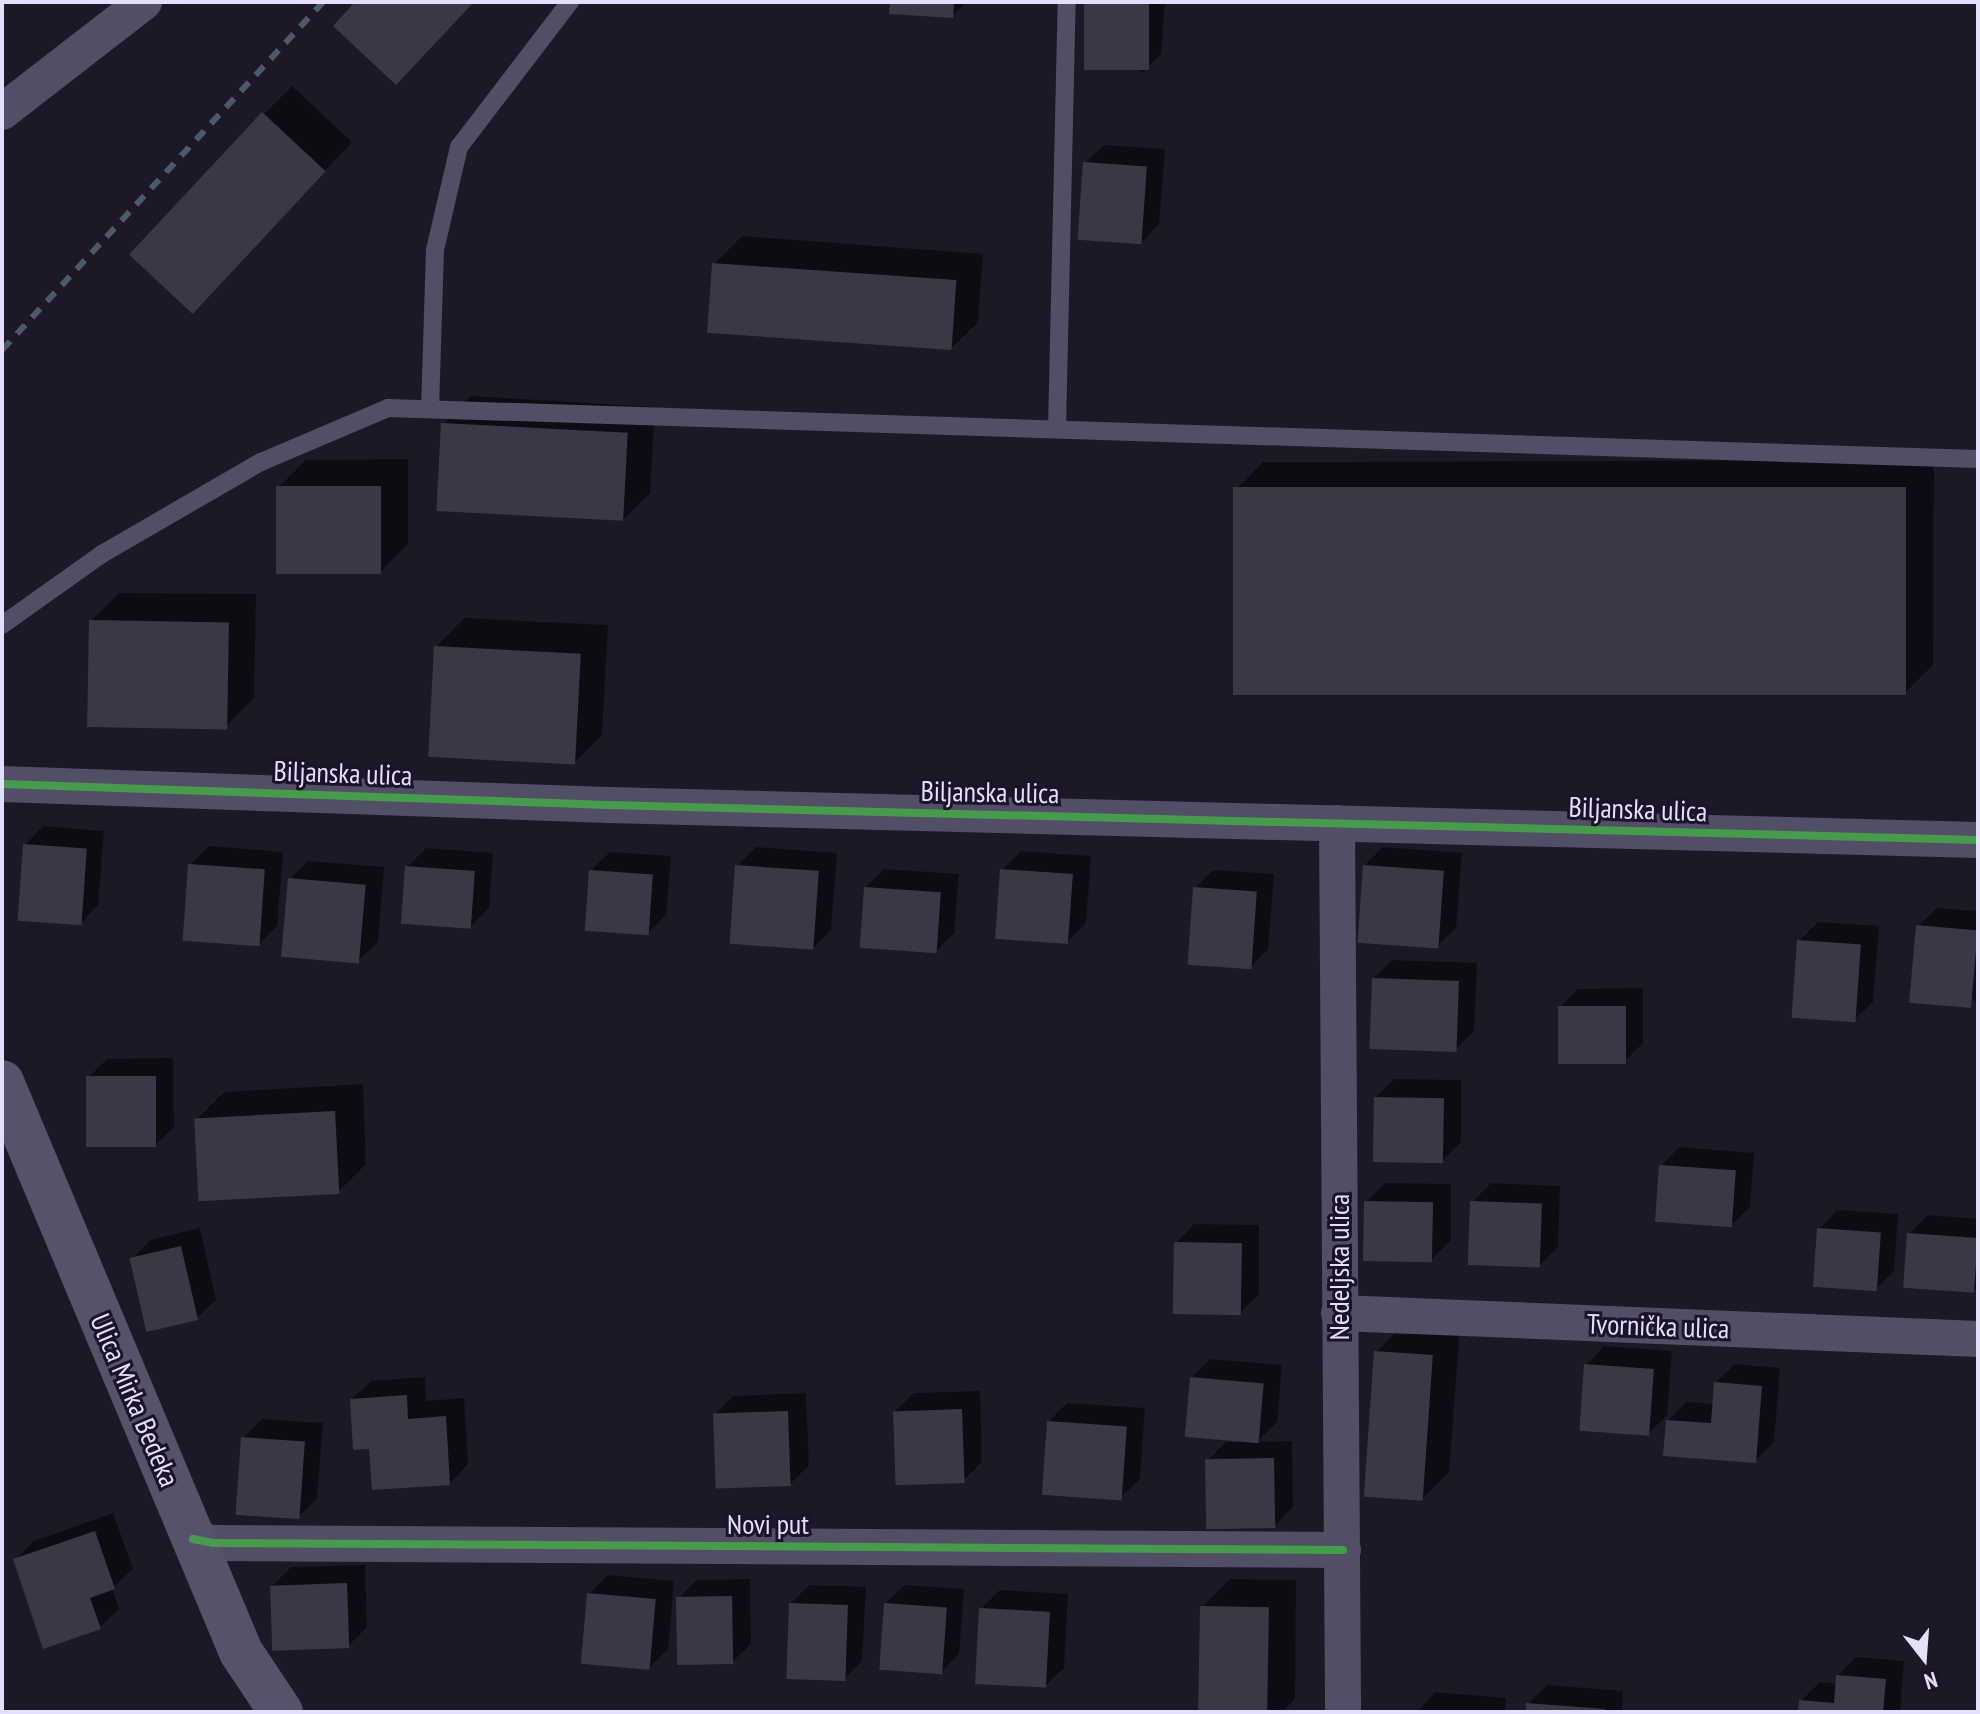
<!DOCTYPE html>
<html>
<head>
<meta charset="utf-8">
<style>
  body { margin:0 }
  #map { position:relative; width:1980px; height:1714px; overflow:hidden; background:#1c1825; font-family:"PT Sans Narrow",sans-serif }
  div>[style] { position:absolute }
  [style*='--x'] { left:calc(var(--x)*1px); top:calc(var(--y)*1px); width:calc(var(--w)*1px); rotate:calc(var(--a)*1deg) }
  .shadow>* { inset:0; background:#0007 }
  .building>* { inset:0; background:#3c3746; transform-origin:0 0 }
  .lane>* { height:18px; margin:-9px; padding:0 9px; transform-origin:9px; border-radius:9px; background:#524e65 }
  .street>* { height:36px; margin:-18px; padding:0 18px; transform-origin:18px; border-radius:18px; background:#524e65 }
  .secondary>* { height:44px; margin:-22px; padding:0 22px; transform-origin:22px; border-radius:22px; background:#56526a }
  .rail>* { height:6px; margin-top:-3px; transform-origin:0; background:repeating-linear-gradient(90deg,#4c596d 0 12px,transparent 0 22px) }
  .cycleway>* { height:8px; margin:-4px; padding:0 4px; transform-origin:4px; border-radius:4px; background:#469c4c }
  span { translate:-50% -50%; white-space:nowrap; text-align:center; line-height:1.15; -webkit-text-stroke:6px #1a132a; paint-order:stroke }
  .street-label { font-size:28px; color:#e5defd }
  .frame { position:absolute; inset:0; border:4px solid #e5defd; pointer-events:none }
  .north { position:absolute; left:1884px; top:1618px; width:80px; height:80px; -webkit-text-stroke:6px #1a132a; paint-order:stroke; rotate:163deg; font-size:22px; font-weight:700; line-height:32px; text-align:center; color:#e5defd }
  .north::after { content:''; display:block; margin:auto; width:28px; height:36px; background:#e5defd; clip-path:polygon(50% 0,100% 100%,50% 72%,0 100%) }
</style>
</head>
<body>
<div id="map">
  <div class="shadow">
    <div style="clip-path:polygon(892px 2px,967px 2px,952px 16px)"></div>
    <div style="clip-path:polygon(1086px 2px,1165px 2px,1161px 54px,1142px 73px)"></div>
    <div style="clip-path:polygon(292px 86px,352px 142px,220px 283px,264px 114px)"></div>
    <div style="clip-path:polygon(1104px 145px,1165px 149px,1159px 224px,1141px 243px,1085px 163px)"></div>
    <div style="clip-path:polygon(742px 236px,983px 254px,978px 322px,950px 350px,714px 264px)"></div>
    <div style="clip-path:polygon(471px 396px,655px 407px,650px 493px,622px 521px,443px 424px)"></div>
    <div style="clip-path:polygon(408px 459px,408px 544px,380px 572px,278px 488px,306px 460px)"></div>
    <div style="clip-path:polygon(1934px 460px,1933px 665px,1905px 693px,1235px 491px,1263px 462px)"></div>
    <div style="clip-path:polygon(119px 593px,256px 594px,254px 698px,226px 726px,91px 621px)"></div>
    <div style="clip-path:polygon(464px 618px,608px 625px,602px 735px,574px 763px,436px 647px)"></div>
    <div style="clip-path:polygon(43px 826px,104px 831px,98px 905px,80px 924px,25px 845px)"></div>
    <div style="clip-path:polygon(209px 846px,283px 852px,277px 926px,258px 945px,190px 865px)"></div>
    <div style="clip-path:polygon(756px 847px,837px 853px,831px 930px,812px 949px,737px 866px)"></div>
    <div style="clip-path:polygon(1383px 847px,1462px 853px,1456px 928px,1437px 946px,1365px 865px)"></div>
    <div style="clip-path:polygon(426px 848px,493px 853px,489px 908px,470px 927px,407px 867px)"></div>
    <div style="clip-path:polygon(1021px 851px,1091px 856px,1086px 923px,1067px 942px,1002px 870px)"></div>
    <div style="clip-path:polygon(610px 852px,671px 856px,666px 915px,648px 933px,591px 870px)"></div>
    <div style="clip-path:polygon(308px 861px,384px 867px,378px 942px,359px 960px,290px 879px)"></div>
    <div style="clip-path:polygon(884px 869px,959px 874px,954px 933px,935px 952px,865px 888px)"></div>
    <div style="clip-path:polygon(1213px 870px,1274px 874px,1268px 949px,1250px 968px,1195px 888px)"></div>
    <div style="clip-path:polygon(1937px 908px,1978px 911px,1978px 1006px,1918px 926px)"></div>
    <div style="clip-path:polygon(1818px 922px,1879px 926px,1873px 1002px,1854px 1020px,1799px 941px)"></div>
    <div style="clip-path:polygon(1392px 960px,1477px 963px,1474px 1031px,1455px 1050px,1373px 979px)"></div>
    <div style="clip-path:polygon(1643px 988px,1643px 1043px,1624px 1062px,1560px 1007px,1578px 989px)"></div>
    <div style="clip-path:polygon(173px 1058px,174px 1127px,155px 1145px,88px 1078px,107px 1059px)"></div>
    <div style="clip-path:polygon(1394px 1079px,1461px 1080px,1461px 1142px,1442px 1161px,1375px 1098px)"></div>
    <div style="clip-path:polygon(363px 1084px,366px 1164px,338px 1192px,196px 1120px,224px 1092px)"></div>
    <div style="clip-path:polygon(1679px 1147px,1754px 1153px,1750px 1207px,1731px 1225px,1661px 1166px)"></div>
    <div style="clip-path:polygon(1385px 1183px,1451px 1184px,1451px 1240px,1432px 1259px,1366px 1202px)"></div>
    <div style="clip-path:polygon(1491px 1183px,1560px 1186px,1558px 1247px,1539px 1266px,1472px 1202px)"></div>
    <div style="clip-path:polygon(1837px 1210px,1898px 1214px,1894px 1271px,1875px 1290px,1819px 1229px)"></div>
    <div style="clip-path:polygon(1927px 1215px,1978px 1219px,1978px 1292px,1909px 1234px)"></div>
    <div style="clip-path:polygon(1194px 1224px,1259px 1225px,1259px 1294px,1240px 1313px,1176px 1243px)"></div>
    <div style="clip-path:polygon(200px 1228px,216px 1300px,197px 1318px,132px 1259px,150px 1240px)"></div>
    <div style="clip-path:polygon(1404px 1324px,1460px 1328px,1449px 1472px,1421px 1500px,1376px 1352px)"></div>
    <div style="clip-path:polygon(1604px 1346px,1672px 1351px,1667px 1415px,1648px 1434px,1586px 1365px)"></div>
    <div style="clip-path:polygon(1211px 1359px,1282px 1365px,1277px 1422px,1257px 1442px,1292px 1441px,1293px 1507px,1275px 1526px,1207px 1461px,1226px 1442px,1238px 1442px,1192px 1377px)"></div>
    <div style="clip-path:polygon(1735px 1364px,1780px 1368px,1774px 1442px,1755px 1461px,1668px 1421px,1686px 1402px,1715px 1404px,1716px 1382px)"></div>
    <div style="clip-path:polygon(425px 1377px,426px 1401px,464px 1398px,468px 1464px,450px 1483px,371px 1447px,352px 1399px,371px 1381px)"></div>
    <div style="clip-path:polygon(980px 1391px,982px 1462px,963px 1481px,895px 1411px,914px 1393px)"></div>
    <div style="clip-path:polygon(806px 1393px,809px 1465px,790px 1484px,715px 1415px,733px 1396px)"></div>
    <div style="clip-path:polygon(1067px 1403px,1145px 1408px,1140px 1479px,1121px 1497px,1049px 1421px)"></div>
    <div style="clip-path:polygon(262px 1419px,323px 1423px,317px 1499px,298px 1517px,243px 1438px)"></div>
    <div style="clip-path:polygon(113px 1513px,133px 1569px,112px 1588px,119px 1609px,100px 1627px,15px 1560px,34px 1541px)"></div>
    <div style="clip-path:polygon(365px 1565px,367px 1627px,348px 1646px,272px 1586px,291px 1567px)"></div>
    <div style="clip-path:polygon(607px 1575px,674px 1581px,668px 1649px,649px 1668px,589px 1594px)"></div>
    <div style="clip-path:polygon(750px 1579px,751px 1644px,732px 1662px,678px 1599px,696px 1580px)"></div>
    <div style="clip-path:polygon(1230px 1579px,1296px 1580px,1295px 1699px,1282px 1712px,1201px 1712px,1202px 1607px)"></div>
    <div style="clip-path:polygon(809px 1585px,866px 1587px,862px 1661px,843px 1680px,791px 1603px)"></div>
    <div style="clip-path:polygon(905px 1585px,964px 1589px,959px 1654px,940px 1673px,886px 1603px)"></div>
    <div style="clip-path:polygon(1000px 1590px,1068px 1594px,1064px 1668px,1045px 1686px,981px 1609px)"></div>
    <div style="clip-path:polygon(1856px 1657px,1904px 1661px,1900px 1712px,1800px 1712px,1801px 1701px,1820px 1682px,1837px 1684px,1838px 1676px)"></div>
    <div style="clip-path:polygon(1547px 1685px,1623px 1691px,1622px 1712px,1528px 1712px,1528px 1704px)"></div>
    <div style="clip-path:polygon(1435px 1692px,1506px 1698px,1505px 1712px,1417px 1712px)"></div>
  </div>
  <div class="building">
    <div style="clip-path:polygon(355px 2px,474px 2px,396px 85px,333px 26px)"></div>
    <div style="clip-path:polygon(890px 2px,954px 2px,953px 18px,889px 14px)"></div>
    <div style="left:1084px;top:2px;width:65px;height:68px"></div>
    <div style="left:262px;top:112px;width:87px;height:195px;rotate:43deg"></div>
    <div style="left:1083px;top:162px;width:64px;height:78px;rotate:4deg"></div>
    <div style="left:712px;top:263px;width:245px;height:70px;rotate:4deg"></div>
    <div style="left:441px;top:423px;width:187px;height:88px;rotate:3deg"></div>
    <div style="left:381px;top:486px;width:88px;height:105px;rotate:90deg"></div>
    <div style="left:1906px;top:487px;width:208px;height:673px;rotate:90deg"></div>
    <div style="left:89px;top:620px;width:140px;height:107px;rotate:1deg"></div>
    <div style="left:434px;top:646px;width:147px;height:111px;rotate:3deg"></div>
    <div style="left:23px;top:844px;width:64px;height:77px;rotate:4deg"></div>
    <div style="left:188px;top:864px;width:77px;height:77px;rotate:4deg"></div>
    <div style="left:735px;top:865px;width:84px;height:79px;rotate:4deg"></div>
    <div style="left:1363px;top:865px;width:81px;height:78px;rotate:4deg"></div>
    <div style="left:405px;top:866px;width:70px;height:58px;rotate:4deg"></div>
    <div style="left:1000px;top:869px;width:73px;height:70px;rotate:4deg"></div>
    <div style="left:589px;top:870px;width:64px;height:61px;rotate:4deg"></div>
    <div style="left:288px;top:878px;width:78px;height:79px;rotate:5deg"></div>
    <div style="left:864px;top:887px;width:77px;height:61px;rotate:4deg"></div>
    <div style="left:1193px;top:887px;width:64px;height:78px;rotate:4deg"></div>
    <div style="left:1916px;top:925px;width:62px;height:78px;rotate:5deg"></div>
    <div style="left:1797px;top:940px;width:64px;height:78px;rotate:4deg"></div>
    <div style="left:1372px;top:978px;width:87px;height:71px;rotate:2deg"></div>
    <div style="left:1558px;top:1006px;width:68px;height:58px"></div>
    <div style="left:156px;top:1076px;width:71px;height:70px;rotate:90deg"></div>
    <div style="left:1374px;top:1097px;width:70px;height:65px;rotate:1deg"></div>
    <div style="left:335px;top:1111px;width:83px;height:141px;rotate:87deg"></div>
    <div style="left:1659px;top:1165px;width:77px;height:57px;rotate:4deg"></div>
    <div style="left:1364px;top:1201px;width:69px;height:60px;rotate:1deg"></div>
    <div style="left:1470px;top:1201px;width:72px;height:64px;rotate:2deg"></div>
    <div style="left:1817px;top:1228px;width:64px;height:59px;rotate:4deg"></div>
    <div style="left:1907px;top:1233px;width:71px;height:55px;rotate:4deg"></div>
    <div style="left:1174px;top:1242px;width:68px;height:72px;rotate:1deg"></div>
    <div style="left:181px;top:1246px;width:76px;height:53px;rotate:77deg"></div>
    <div style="left:1374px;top:1351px;width:59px;height:146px;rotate:4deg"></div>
    <div style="left:1584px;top:1364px;width:70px;height:67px;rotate:4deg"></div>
    <div style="left:1190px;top:1377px;width:74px;height:60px;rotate:5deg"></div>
    <div style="clip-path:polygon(1714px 1382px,1762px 1386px,1756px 1463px,1663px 1456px,1666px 1420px,1711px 1423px)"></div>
    <div style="clip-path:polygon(407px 1395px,408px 1419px,446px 1416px,450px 1485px,372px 1490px,369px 1449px,353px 1450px,350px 1399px)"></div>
    <div style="left:962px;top:1409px;width:74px;height:69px;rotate:88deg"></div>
    <div style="left:788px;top:1411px;width:75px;height:75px;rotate:88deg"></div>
    <div style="left:1047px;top:1421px;width:80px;height:74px;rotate:4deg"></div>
    <div style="left:241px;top:1437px;width:64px;height:78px;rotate:4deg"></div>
    <div style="left:1274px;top:1458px;width:70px;height:69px;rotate:89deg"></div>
    <div style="clip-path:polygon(95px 1531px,115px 1589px,90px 1598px,101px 1629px,43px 1649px,13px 1559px)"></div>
    <div style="left:347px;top:1583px;width:65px;height:77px;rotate:88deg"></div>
    <div style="left:587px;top:1593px;width:69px;height:71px;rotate:5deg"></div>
    <div style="left:732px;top:1596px;width:68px;height:56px;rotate:89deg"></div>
    <div style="left:789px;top:1603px;width:59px;height:76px;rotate:2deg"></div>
    <div style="left:884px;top:1603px;width:63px;height:67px;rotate:4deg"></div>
    <div style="left:1200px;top:1606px;width:69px;height:106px;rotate:1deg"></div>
    <div style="left:979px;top:1608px;width:71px;height:76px;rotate:3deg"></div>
    <div style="clip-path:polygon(1836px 1675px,1886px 1679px,1883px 1712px,1798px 1712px,1799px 1700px,1834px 1703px)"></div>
    <div style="clip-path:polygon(1526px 1703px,1605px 1709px,1605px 1712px,1526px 1712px)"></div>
  </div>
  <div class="lane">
    <div style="--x:430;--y:409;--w:159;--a:-88.2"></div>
    <div style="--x:435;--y:250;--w:106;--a:-76.9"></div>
    <div style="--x:459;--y:147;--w:183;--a:-52.6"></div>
    <div style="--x:1057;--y:429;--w:427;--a:-88.7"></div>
    <div style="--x:2;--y:625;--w:123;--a:-35.4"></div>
    <div style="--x:102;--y:554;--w:184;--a:-30.1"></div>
    <div style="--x:261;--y:462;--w:138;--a:-23"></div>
    <div style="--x:388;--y:408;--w:1591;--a:1.84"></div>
  </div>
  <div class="street">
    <div style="--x:2;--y:112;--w:180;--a:-37.8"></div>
    <div style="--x:2;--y:784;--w:607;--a:1.98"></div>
    <div style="--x:609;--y:805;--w:1369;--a:1.46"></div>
    <div style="--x:1337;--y:823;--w:889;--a:89.61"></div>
    <div style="--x:1339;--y:1313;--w:640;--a:2.33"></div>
    <div style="--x:193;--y:1539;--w:20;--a:11"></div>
    <div style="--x:213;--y:1543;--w:1130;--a:0.35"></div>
  </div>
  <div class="secondary">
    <div style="--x:2;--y:1082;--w:618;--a:67.25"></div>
    <div style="--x:241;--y:1652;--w:72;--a:56.3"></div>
  </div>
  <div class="rail">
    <div style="--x:2;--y:350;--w:473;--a:-47.3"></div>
  </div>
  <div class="cycleway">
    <div style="--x:2;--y:784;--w:607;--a:1.98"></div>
    <div style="--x:609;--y:805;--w:1369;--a:1.46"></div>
    <div style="--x:193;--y:1539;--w:20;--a:11"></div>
    <div style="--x:213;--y:1543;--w:1130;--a:0.35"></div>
  </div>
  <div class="street-label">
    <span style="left:343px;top:773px;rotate:2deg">Biljanska ulica</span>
    <span style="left:990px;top:792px;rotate:1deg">Biljanska ulica</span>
    <span style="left:1638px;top:809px;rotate:2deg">Biljanska ulica</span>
    <span style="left:1339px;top:1267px;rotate:-90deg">Nedeljska ulica</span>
    <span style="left:1658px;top:1326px;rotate:2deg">Tvornička ulica</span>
    <span style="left:135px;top:1400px;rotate:67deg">Ulica Mirka Bedeka</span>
    <span style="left:768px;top:1524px">Novi put</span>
  </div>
  <div class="frame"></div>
  <div class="north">N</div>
</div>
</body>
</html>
